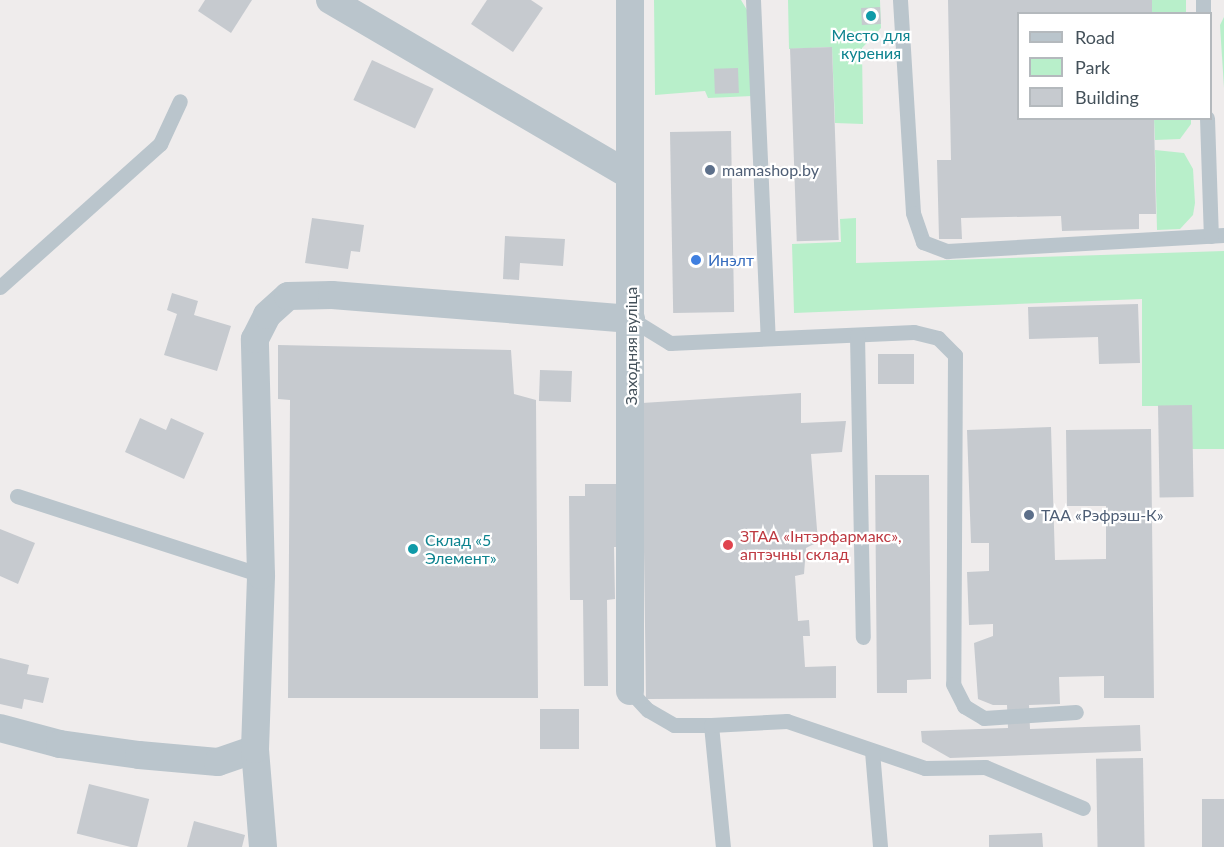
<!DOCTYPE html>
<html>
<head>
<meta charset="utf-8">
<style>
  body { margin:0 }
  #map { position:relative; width:1224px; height:847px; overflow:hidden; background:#efecec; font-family:Lato,sans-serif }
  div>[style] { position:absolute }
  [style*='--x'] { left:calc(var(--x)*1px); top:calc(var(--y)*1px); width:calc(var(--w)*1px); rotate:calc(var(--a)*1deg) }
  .green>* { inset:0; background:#b8efca; transform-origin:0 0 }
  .building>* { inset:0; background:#c6cacf; transform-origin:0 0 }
  .lane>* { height:15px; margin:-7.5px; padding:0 7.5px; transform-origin:7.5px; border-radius:7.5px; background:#bac5cc }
  .street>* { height:28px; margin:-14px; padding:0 14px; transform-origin:14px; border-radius:14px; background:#bac5cc }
  .dots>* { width:16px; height:16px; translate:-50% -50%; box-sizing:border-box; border:3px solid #fff; border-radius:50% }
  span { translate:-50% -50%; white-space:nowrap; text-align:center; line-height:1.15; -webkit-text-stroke:4.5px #fff; paint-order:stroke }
  .culture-label { font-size:16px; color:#0d838f }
  .left { translate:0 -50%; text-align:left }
  .service-label { font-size:16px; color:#4e5e75 }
  .shop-label { font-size:16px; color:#366cbe }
  .street-label { font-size:16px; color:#44515a }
  .health-label { font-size:16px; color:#be3a42 }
  .legend { position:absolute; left:1017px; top:12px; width:195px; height:108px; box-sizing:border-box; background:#fff; border:2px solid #b4b9bd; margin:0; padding:8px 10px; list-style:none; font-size:18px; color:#44515a }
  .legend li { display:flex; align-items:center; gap:12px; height:30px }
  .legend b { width:30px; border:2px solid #b4b9bd }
</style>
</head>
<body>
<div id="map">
  <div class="green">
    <div style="clip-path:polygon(654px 0,741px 0,747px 10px,752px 96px,708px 98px,705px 91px,655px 95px)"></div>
    <div style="clip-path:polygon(788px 0,880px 0,881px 28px,862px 48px,863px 124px,835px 123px,832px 47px,789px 49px)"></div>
    <div style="left:1152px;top:0;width:34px;height:13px"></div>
    <div style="clip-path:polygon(1224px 17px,1224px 88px,1220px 25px)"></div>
    <div style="clip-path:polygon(1154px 119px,1191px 119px,1191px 124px,1180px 139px,1155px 140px)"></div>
    <div style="clip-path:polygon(1155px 150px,1184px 153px,1193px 169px,1195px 203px,1193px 215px,1180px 229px,1157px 230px)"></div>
    <div style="clip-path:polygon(856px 218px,856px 263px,1224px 251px,1224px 449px,1192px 449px,1192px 406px,1142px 406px,1142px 299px,794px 313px,792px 244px,841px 242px,840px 219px)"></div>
  </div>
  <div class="building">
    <div style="clip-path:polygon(205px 0,252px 0,231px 33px,198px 11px)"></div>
    <div style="clip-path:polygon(487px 0,531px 0,543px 8px,513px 52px,471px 24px)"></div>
    <div style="clip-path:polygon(948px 0,1152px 0,1152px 14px,1018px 14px,1018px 118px,1154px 118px,1156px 214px,1139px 214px,1139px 229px,1062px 231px,1061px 216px,961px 218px,962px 239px,939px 239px,937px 160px,951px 160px)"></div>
    <div style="left:880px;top:7px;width:17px;height:19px;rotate:87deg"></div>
    <div style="left:832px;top:47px;width:193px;height:42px;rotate:88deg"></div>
    <div style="left:372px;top:60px;width:68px;height:44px;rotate:25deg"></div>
    <div style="left:738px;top:68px;width:25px;height:24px;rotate:88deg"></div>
    <div style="left:731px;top:131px;width:181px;height:61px;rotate:89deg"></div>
    <div style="clip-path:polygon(312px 218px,364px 225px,360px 252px,351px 251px,348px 269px,305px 263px)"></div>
    <div style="clip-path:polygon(505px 236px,565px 239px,563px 266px,520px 263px,519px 280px,503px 279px)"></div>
    <div style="clip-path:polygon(172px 293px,198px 301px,194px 315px,231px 326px,217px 371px,164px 355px,177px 314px,167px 310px)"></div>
    <div style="clip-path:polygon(1138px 304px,1140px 363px,1099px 364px,1098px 337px,1029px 339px,1028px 307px)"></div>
    <div style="clip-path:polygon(278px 345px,511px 350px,514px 394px,536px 400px,538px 698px,288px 698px,290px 400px,278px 399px)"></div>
    <div style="left:878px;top:354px;width:36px;height:30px"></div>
    <div style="left:540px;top:370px;width:32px;height:31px;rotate:2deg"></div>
    <div style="clip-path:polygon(801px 393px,801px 423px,846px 421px,842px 452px,811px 454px,818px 542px,806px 548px,804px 574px,795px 576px,798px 621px,809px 620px,810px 636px,803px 636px,805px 667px,836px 666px,836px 698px,646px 699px,642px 403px)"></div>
    <div style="left:1192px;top:405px;width:92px;height:34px;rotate:89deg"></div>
    <div style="clip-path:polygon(140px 418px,166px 430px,171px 418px,204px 433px,184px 479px,125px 452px)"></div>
    <div style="clip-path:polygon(1051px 427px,1055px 560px,1106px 559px,1106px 506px,1067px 506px,1066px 430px,1151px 429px,1154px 698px,1104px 698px,1104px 676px,1059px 677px,1060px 704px,1029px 705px,1030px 729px,1140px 725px,1141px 751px,950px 758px,922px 742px,921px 731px,1008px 728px,1007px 705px,993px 705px,978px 699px,974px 643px,993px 636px,993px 624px,969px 625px,967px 572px,989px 571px,989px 543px,971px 543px,967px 430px)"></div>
    <div style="clip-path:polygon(875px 475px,929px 475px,931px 679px,907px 680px,907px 693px,877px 693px)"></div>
    <div style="clip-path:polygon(585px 484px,616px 484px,625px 547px,614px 547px,615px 599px,607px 600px,608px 686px,584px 686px,583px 600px,570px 600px,569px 496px,585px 496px)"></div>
    <div style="clip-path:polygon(0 529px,35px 543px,18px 584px,0 576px)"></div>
    <div style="clip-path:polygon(0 658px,29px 665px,27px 674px,49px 678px,43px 703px,24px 699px,22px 709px,0 704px)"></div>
    <div style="left:540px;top:709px;width:39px;height:40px"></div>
    <div style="left:1143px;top:758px;width:89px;height:47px;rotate:89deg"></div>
    <div style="left:89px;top:784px;width:62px;height:51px;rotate:14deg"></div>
    <div style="left:1202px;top:799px;width:22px;height:48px"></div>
    <div style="clip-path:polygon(194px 821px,245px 835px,242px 847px,187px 847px)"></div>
    <div style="clip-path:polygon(1042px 833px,1043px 847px,989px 847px,989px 835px)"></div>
  </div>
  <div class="lane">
    <div style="--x:753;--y:0;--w:338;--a:87.5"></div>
    <div style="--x:900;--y:0;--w:213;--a:86.5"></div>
    <div style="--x:913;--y:213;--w:31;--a:71"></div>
    <div style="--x:923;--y:242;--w:26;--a:21"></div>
    <div style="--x:947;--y:251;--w:277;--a:-3.3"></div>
    <div style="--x:1203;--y:0;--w:14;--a:90"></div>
    <div style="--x:1207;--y:118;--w:118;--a:88.1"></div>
    <div style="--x:0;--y:287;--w:215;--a:-41.8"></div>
    <div style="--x:160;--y:144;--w:47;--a:-65.1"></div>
    <div style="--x:631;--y:319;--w:46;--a:31.6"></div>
    <div style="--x:670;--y:343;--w:244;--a:-2.6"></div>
    <div style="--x:914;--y:332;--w:25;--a:14"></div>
    <div style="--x:938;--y:338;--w:24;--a:45"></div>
    <div style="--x:955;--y:355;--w:329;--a:90.3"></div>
    <div style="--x:953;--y:684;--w:25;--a:63"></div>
    <div style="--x:964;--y:706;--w:23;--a:31"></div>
    <div style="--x:984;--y:718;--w:92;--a:-3.7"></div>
    <div style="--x:857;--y:335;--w:302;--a:88.9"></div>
    <div style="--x:17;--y:496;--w:256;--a:17.9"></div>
    <div style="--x:630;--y:691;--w:26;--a:47"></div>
    <div style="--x:648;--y:710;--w:30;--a:30"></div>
    <div style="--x:674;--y:725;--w:37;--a:0"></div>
    <div style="--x:711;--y:725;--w:123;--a:84.4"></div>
    <div style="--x:711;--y:725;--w:76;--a:-3"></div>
    <div style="--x:787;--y:721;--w:146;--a:18.8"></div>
    <div style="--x:925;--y:768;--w:60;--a:-1"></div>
    <div style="--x:985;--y:767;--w:106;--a:22.7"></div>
    <div style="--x:872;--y:751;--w:96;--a:85.2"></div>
  </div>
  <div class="street">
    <div style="--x:330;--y:0;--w:346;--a:30.3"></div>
    <div style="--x:630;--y:0;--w:691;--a:90"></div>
    <div style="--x:0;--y:728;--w:62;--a:14.9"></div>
    <div style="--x:60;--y:744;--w:80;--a:7.9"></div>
    <div style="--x:139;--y:755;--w:79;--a:5.1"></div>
    <div style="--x:218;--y:762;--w:39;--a:-19"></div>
    <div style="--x:263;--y:847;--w:98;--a:-94.7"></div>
    <div style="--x:255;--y:749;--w:174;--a:-88"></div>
    <div style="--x:261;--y:575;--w:236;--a:-91.5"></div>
    <div style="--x:255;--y:339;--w:27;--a:-63"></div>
    <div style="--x:267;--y:315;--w:28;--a:-42"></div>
    <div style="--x:288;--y:296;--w:44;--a:-1.3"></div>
    <div style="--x:332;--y:295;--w:300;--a:4.6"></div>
  </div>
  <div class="dots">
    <div style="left:871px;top:16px;background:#0f9aa8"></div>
    <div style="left:710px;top:170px;background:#5c6f8a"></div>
    <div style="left:696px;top:260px;background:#3f7fe0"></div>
    <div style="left:1029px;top:515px;background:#5c6f8a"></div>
    <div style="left:728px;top:545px;background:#e0444e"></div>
    <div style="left:413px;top:549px;background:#0f9aa8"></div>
  </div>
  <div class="culture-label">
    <span style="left:871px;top:44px">Место для<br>курения</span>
    <span class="left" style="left:425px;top:549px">Склад «5<br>Элемент»</span>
  </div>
  <div class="service-label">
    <span class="left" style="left:722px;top:170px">mamashop.by</span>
    <span class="left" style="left:1041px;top:515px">ТАА «Рэфрэш-К»</span>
  </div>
  <div class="shop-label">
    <span class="left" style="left:708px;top:260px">Инэлт</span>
  </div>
  <div class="street-label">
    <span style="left:631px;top:346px;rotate:-90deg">Заходняя вуліца</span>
  </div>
  <div class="health-label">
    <span class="left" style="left:740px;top:545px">ЗТАА «Інтэрфармакс»,<br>аптэчны склад</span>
  </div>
  <ul class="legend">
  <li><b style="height:8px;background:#bac5cc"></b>Road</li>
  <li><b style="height:16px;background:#b8efca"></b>Park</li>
  <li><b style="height:16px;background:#c6cacf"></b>Building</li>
  </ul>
</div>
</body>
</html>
